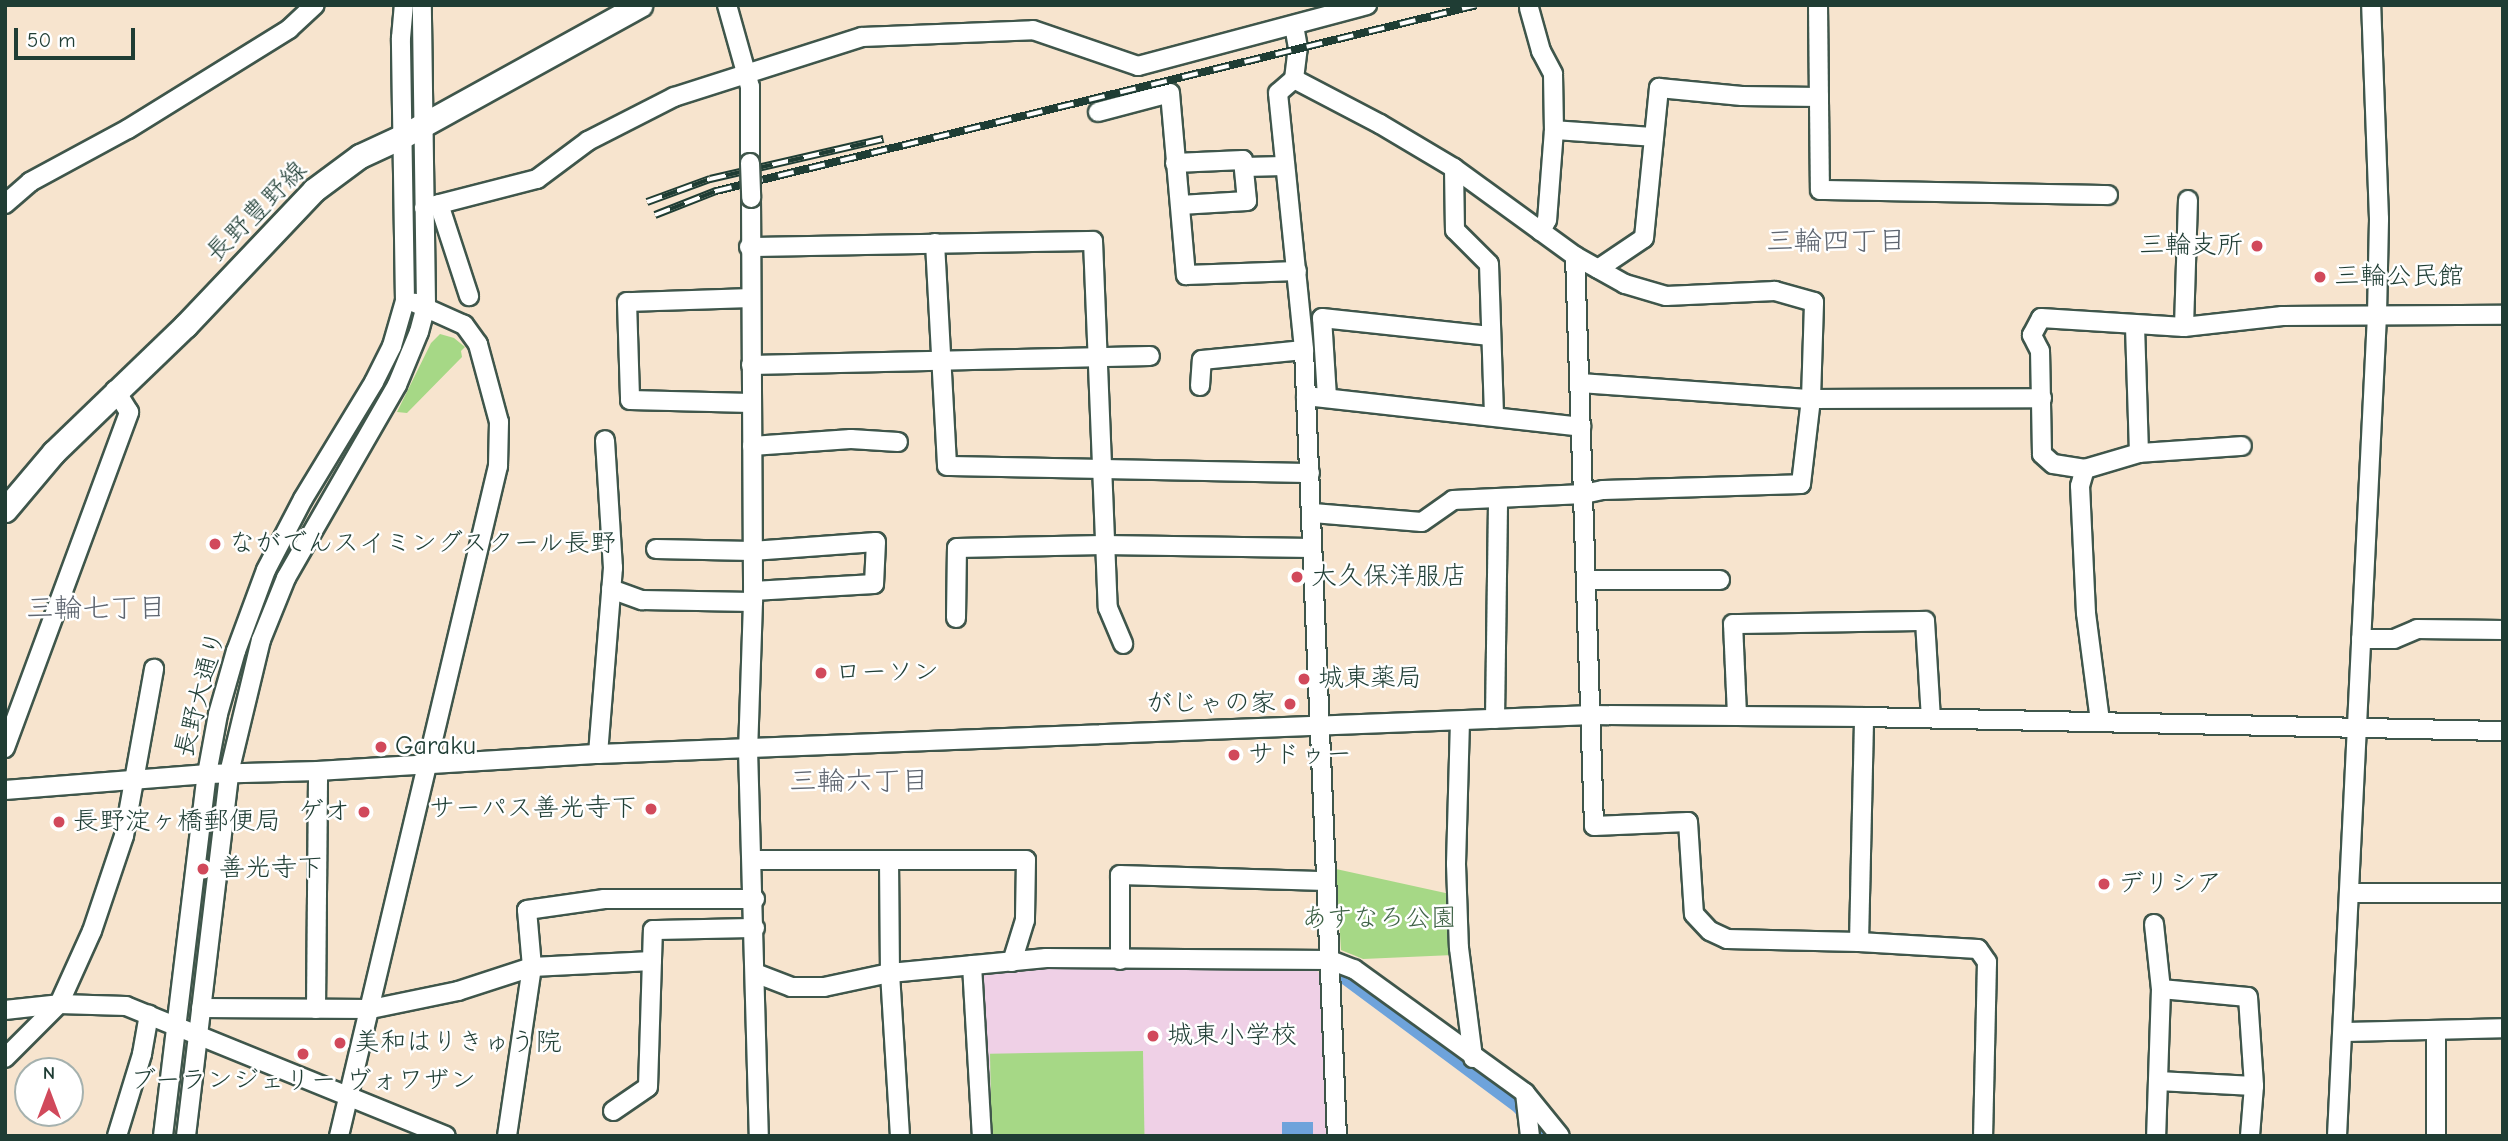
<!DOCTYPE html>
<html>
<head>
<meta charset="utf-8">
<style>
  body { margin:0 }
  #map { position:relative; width:2508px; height:1141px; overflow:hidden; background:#f7e4ce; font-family:"Comic Neue","Klee One",sans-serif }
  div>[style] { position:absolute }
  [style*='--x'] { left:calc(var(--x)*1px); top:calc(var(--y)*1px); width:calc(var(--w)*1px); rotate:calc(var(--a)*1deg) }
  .built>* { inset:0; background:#efd0e6 }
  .green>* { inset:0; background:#a6d886; transform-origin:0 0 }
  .water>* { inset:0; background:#6ea3db; transform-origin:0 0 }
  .canal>* { height:18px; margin:-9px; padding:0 9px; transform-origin:9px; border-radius:9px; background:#6ea3db }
  .roads { filter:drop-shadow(2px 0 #3f564b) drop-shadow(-2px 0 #3f564b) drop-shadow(0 2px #3f564b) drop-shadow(0 -2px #3f564b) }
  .minor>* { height:18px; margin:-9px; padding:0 9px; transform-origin:9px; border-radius:9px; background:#fff }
  .major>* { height:23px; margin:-11.5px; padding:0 11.5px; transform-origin:11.5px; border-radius:11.5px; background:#fff }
  .rail>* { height:8px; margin-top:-4px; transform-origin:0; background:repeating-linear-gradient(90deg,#fff 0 16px,#1f3d34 0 32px); box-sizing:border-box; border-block:2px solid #1f3d34 }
  .bridges { filter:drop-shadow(2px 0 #3f564b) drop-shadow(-2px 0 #3f564b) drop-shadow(0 2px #3f564b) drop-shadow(0 -2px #3f564b) }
  .minor-bridge>* { height:18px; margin:-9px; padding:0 9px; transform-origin:9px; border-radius:9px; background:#fff }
  .dots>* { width:19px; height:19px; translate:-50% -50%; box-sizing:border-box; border:4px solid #fff; border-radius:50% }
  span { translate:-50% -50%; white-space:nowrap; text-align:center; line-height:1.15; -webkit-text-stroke:5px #fff; paint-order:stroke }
  .street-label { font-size:26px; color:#1f3d34 }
  .poi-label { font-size:26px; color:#1f3d34 }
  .right { translate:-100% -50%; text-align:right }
  .left { translate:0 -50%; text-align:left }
  .park-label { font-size:26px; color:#416448 }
  .neighbourhood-label { font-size:28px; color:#5f6670 }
  .frame { position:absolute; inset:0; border:7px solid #1f3d34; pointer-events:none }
  .north { position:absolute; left:14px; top:1057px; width:70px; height:70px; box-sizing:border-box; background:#fff; border:2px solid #a5b1ae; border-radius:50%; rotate:0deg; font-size:19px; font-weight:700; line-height:28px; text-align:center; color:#1f3d34 }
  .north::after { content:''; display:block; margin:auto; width:24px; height:32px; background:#d1495b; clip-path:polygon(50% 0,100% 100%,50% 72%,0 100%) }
  .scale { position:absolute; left:14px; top:28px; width:121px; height:32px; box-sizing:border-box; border:4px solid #1f3d34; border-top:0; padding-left:9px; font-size:21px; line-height:24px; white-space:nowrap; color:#1f3d34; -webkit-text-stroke:5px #fff; paint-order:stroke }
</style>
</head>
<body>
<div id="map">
  <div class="built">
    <div style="clip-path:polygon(1053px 965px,1313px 967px,1321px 975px,1330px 1136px,987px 1136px,979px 972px)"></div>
  </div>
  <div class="green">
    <div style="clip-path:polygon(440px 334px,454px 338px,465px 347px,461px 351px,462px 357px,407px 413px,397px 412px,431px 343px)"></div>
    <div style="clip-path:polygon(1336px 869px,1450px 894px,1453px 955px,1363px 959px,1341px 950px)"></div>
    <div style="left:1143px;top:1051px;width:85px;height:153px;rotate:89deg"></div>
  </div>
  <div class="water">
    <div style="left:1282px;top:1122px;width:31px;height:14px"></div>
  </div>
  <div class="canal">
    <div style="--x:1341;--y:972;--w:223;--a:36.6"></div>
    <div style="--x:1520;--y:1105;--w:40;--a:50"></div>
  </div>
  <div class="roads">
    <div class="minor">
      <div style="--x:727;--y:5;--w:85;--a:74.3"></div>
      <div style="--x:750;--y:87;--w:76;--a:90"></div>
      <div style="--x:1818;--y:5;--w:185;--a:89.4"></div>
      <div style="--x:1820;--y:190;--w:288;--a:1"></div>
      <div style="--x:1529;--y:8;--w:45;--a:74.4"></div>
      <div style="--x:1541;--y:51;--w:26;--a:62"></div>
      <div style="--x:1553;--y:74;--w:56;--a:89"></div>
      <div style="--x:1554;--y:130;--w:90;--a:94.4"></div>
      <div style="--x:1547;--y:220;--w:13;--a:119"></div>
      <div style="--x:1294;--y:79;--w:31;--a:-83"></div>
      <div style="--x:1298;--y:48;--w:22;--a:-100"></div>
      <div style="--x:1098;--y:112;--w:74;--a:-14.8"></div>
      <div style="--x:1170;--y:93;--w:183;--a:85"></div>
      <div style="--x:1186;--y:275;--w:111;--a:-2.1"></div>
      <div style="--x:1554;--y:130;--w:100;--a:4"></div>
      <div style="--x:1175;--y:163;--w:68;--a:-2.5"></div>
      <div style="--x:1243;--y:160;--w:41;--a:84.4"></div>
      <div style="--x:1247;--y:201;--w:67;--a:176.6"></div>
      <div style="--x:1244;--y:167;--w:40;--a:-1.4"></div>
      <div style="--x:1454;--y:168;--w:62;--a:89.1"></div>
      <div style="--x:1455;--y:230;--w:48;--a:45"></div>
      <div style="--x:1489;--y:264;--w:152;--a:88.1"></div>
      <div style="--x:751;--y:198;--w:404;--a:89.7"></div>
      <div style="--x:753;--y:602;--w:147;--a:91.9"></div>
      <div style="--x:748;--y:749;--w:387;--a:88.4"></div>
      <div style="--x:5;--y:204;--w:33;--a:-41"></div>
      <div style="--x:30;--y:182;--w:111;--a:-28.4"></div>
      <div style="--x:128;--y:129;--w:190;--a:-31.8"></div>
      <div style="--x:289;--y:29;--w:35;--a:-43"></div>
      <div style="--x:439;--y:204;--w:97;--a:71.9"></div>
      <div style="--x:424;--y:208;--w:117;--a:-14.4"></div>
      <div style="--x:537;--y:179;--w:64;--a:-36.7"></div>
      <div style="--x:588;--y:141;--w:97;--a:-27.1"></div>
      <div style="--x:674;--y:97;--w:197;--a:-17.7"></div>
      <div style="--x:862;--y:37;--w:171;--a:-2.3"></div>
      <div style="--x:1033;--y:30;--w:111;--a:18.9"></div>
      <div style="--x:1138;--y:66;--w:237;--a:-14.9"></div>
      <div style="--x:935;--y:243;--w:223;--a:86.9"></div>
      <div style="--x:947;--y:466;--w:363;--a:1.1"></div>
      <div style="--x:749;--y:247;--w:344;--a:-1"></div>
      <div style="--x:1093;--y:241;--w:367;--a:87.7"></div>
      <div style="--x:1108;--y:608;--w:39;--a:67"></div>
      <div style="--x:1575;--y:256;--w:570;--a:88.09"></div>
      <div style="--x:1594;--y:826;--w:94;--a:-2.4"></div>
      <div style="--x:1688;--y:822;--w:92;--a:86.3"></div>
      <div style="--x:1694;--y:914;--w:23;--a:47"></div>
      <div style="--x:1710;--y:931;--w:19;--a:25"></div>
      <div style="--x:1727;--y:939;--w:132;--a:1.3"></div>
      <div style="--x:1859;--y:942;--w:119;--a:3.4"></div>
      <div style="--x:1978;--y:949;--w:16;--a:55"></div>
      <div style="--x:1987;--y:962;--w:174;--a:91.3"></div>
      <div style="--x:1598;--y:269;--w:55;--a:-34"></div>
      <div style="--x:1644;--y:238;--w:151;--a:-84.3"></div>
      <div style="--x:1659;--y:88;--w:83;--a:5.5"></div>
      <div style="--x:1742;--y:96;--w:77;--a:0.7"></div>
      <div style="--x:750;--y:298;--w:123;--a:178.1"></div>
      <div style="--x:627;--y:302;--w:98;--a:88.2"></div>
      <div style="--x:630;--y:400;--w:121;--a:1.4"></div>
      <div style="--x:2135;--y:326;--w:127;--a:88.2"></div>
      <div style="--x:2184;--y:327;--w:127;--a:-88.2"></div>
      <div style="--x:751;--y:365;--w:399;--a:-1.3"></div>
      <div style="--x:1580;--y:383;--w:232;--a:4"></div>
      <div style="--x:1811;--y:399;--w:231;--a:-0.2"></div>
      <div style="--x:1200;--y:386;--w:26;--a:-86"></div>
      <div style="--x:1202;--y:360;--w:102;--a:-5.6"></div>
      <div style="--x:1306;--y:396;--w:277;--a:6.4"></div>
      <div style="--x:1327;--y:397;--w:79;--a:-93.6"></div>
      <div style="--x:1322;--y:318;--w:169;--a:6.1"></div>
      <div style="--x:752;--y:446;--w:99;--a:-4"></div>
      <div style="--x:851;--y:439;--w:47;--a:3.7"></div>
      <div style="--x:2085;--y:469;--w:32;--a:-171"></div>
      <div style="--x:2053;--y:464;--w:15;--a:-138"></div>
      <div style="--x:2042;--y:454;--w:103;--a:-91.1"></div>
      <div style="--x:2040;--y:351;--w:18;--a:-117"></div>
      <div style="--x:2032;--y:335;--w:19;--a:-62"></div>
      <div style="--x:2041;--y:318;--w:143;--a:3.6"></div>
      <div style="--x:2184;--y:327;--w:99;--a:-6.4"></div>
      <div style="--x:2282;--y:316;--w:221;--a:-0.3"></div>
      <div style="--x:1313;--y:513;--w:109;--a:4.7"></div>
      <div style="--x:1422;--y:522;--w:38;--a:-35"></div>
      <div style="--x:1453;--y:500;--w:131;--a:-2.6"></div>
      <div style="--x:1584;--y:494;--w:19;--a:-12"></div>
      <div style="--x:1603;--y:490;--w:198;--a:-1.7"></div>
      <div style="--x:1801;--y:484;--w:86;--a:-83.3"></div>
      <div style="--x:1811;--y:399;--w:97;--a:-88.2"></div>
      <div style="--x:1814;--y:302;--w:41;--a:-164.2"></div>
      <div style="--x:1775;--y:291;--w:109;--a:177.4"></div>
      <div style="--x:1666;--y:296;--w:43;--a:-163.7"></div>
      <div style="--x:1625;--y:284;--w:57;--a:-150.8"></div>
      <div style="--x:1575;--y:256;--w:150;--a:-144"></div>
      <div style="--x:1454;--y:168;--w:86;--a:-149.3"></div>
      <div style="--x:1380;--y:124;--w:97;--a:-152.4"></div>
      <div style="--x:1294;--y:79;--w:21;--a:139"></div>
      <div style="--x:1278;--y:93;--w:258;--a:84.2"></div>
      <div style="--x:1304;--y:350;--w:787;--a:87.6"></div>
      <div style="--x:656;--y:549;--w:96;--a:1.2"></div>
      <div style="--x:752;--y:551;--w:124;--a:-4.2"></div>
      <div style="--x:876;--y:542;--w:42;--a:92.7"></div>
      <div style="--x:874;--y:584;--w:121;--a:176.7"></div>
      <div style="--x:1587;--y:580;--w:133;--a:0"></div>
      <div style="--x:611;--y:589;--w:33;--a:20"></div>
      <div style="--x:642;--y:600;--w:111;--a:1"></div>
      <div style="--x:956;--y:618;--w:70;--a:-89.2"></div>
      <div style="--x:957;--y:548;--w:146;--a:-1.2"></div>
      <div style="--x:1103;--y:545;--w:209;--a:0.8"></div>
      <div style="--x:2361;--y:639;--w:33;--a:0"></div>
      <div style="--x:2394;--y:639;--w:25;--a:-23"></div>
      <div style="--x:2417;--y:629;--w:86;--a:0.7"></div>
      <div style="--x:1737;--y:715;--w:91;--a:-92.5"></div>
      <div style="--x:1733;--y:624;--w:192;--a:-0.9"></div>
      <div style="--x:1925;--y:621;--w:97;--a:86.5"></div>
      <div style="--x:1495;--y:719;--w:221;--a:-89.2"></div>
      <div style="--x:1460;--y:721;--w:143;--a:91.6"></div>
      <div style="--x:1456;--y:864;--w:84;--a:88"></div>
      <div style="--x:1459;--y:948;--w:111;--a:82.7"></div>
      <div style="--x:2100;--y:721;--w:109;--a:-97.4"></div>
      <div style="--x:2086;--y:613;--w:127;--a:-92.7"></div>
      <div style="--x:2080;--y:486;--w:18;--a:-74"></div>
      <div style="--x:2085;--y:469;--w:56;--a:-16.5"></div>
      <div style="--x:2139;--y:453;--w:103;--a:-3.9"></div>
      <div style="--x:5;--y:748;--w:358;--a:-69.7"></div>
      <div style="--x:129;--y:412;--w:26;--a:-122"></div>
      <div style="--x:598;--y:754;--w:187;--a:-85.4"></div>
      <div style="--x:613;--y:568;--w:128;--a:-93.6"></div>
      <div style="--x:5;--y:790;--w:203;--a:-4.5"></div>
      <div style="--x:207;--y:774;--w:111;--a:-1.5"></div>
      <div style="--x:318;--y:771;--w:281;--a:-3.5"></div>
      <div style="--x:598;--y:754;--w:995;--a:-2.25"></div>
      <div style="--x:1592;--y:715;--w:272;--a:0.4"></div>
      <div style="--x:1864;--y:717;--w:639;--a:1.26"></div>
      <div style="--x:752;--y:860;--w:274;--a:0"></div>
      <div style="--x:1026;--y:860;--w:60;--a:91"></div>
      <div style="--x:1025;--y:920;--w:44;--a:107.2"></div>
      <div style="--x:889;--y:860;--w:113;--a:89.5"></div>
      <div style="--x:890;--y:973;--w:163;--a:86.5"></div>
      <div style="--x:2351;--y:893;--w:152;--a:0"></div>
      <div style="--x:2154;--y:924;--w:65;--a:83.9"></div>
      <div style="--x:2161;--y:989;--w:147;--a:91.9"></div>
      <div style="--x:1859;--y:942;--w:225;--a:-88.7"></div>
      <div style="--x:1120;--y:960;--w:85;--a:-90"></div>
      <div style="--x:1120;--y:875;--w:206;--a:1.7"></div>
      <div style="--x:972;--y:965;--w:171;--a:86.7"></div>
      <div style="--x:755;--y:973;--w:39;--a:21"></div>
      <div style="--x:791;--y:987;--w:33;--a:0"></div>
      <div style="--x:824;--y:987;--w:67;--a:-12"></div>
      <div style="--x:890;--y:973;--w:157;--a:-5.5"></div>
      <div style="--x:1046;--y:958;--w:284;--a:0.4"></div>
      <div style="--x:1330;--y:960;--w:26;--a:21"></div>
      <div style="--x:1354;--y:969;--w:211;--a:35.9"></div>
      <div style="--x:1525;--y:1093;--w:55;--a:50.9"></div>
      <div style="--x:2161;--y:989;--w:87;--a:5.3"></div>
      <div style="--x:2248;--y:997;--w:89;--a:86.1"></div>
      <div style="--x:2254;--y:1086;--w:50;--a:94.6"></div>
      <div style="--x:201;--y:1008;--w:170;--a:0.3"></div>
      <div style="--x:371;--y:1009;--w:89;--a:-11.7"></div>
      <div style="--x:458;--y:991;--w:78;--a:-18"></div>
      <div style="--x:532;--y:967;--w:120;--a:-2.9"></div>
      <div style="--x:316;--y:1009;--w:238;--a:-89.5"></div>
      <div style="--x:5;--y:1010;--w:54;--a:-6.3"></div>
      <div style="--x:59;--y:1004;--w:67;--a:1.7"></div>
      <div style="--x:126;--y:1006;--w:345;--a:22.1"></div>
      <div style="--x:2436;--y:1030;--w:106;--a:90"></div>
      <div style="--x:2344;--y:1032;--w:159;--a:-1.4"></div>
      <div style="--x:5;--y:1058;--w:76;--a:-45"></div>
      <div style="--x:59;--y:1004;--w:80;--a:-65.7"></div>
      <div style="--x:92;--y:931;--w:100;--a:-71.4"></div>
      <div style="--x:124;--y:836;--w:170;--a:-79.8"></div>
      <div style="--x:2158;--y:1081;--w:96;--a:3"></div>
      <div style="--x:1525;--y:1093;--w:43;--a:83.4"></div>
      <div style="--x:613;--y:1111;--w:42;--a:-34.4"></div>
      <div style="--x:648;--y:1087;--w:157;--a:-88.2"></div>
      <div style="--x:653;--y:930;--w:102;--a:-1.1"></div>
      <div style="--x:117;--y:1136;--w:86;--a:-73"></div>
      <div style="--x:142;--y:1054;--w:40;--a:-80"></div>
      <div style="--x:163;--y:1136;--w:365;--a:-83.1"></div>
      <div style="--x:207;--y:774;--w:61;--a:-79.6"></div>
      <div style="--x:218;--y:714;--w:66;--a:-74.1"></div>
      <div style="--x:236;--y:651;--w:86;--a:-69.7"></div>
      <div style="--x:266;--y:570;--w:80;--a:-62.5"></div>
      <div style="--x:303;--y:499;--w:137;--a:-58.7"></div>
      <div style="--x:374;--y:382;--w:40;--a:-63.4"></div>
      <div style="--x:392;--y:346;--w:47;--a:-73.9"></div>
      <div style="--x:405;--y:301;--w:263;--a:-90.9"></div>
      <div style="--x:401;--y:38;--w:33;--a:-85"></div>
      <div style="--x:186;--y:1136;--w:366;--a:-83.2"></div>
      <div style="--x:229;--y:773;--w:137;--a:-76.5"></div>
      <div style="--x:261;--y:640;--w:67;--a:-68"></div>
      <div style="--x:286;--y:578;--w:223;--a:-60.1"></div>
      <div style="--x:397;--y:385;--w:57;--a:-67.5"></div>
      <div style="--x:419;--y:332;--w:28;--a:-75"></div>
      <div style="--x:426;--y:305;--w:300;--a:-90.8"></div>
      <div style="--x:339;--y:1136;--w:689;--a:-76.65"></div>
      <div style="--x:498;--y:466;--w:44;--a:-88.7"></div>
      <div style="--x:499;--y:422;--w:81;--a:-105.1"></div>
      <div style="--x:478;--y:344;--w:24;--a:-126"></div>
      <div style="--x:464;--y:325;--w:54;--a:-155.8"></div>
      <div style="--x:507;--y:1136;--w:171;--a:-81.6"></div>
      <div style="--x:532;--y:967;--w:57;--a:-95"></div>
      <div style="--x:527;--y:910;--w:78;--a:-8.1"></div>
      <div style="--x:604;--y:899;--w:151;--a:0"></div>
      <div style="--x:2337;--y:1136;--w:822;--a:-87.21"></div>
      <div style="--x:2377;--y:315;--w:96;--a:-88.8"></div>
      <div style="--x:2379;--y:219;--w:214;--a:-92.1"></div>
    </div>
    <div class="major">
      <div style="--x:5;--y:510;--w:76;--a:-49.8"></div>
      <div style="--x:54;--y:452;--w:182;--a:-43.9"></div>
      <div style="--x:185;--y:326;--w:187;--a:-46.5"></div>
      <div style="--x:314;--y:190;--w:57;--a:-36.5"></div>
      <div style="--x:360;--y:156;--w:47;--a:-24.9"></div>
      <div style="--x:403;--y:136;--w:271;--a:-28.9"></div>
    </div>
  </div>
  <div class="rail">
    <div style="--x:647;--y:202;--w:67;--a:-20.1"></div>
    <div style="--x:710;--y:179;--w:178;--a:-13"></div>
    <div style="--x:655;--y:215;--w:66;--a:-21.5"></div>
    <div style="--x:716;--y:191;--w:783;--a:-13.73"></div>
  </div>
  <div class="bridges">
    <div class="minor-bridge">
      <div style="--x:750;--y:163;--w:35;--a:88"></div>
    </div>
  </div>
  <div class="dots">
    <div style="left:2257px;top:246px;background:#d1495b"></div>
    <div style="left:2320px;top:277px;background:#d1495b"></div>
    <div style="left:215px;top:544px;background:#d1495b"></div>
    <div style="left:1297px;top:577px;background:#d1495b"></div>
    <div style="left:821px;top:673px;background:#d1495b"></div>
    <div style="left:1304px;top:679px;background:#d1495b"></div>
    <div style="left:1290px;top:704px;background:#d1495b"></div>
    <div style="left:381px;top:747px;background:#d1495b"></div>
    <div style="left:1234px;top:755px;background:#d1495b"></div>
    <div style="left:651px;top:809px;background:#d1495b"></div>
    <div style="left:364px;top:812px;background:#d1495b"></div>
    <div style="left:59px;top:822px;background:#d1495b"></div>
    <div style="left:203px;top:869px;background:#d1495b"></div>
    <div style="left:2104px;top:884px;background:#d1495b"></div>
    <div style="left:1153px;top:1036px;background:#d1495b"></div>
    <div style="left:340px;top:1043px;background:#d1495b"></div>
    <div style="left:303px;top:1054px;background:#d1495b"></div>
  </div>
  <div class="street-label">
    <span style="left:257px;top:212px;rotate:-45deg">長野豊野線</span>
    <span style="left:201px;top:694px;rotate:-75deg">長野大通り</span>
  </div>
  <div class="poi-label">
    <span class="right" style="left:2243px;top:246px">三輪支所</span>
    <span class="left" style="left:2334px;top:277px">三輪公民館</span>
    <span class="left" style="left:229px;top:544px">ながでんスイミングスクール長野</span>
    <span class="left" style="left:1311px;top:577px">大久保洋服店</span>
    <span class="left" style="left:835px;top:673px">ローソン</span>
    <span class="left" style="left:1318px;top:679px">城東薬局</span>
    <span class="right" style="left:1276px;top:704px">がじゃの家</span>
    <span class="left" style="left:395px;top:747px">Garaku</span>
    <span class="left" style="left:1248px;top:755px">サドゥー</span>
    <span class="right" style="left:637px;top:809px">サーパス善光寺下</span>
    <span class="right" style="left:350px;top:812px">ゲオ</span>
    <span class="left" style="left:73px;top:822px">長野淀ヶ橋郵便局</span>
    <span class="left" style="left:219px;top:869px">善光寺下</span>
    <span class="left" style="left:2118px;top:884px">デリシア</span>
    <span class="left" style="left:1167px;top:1036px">城東小学校</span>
    <span class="left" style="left:354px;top:1043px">美和はりきゅう院</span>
    <span style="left:303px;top:1081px">ブーランジェリー ヴォワザン</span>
  </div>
  <div class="park-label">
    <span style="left:1379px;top:919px">あすなろ公園</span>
  </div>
  <div class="neighbourhood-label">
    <span style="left:1836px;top:241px">三輪四丁目</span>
    <span style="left:96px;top:608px">三輪七丁目</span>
    <span style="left:859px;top:781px">三輪六丁目</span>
  </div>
  <div class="frame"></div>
  <div class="north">N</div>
  <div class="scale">50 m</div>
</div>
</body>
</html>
